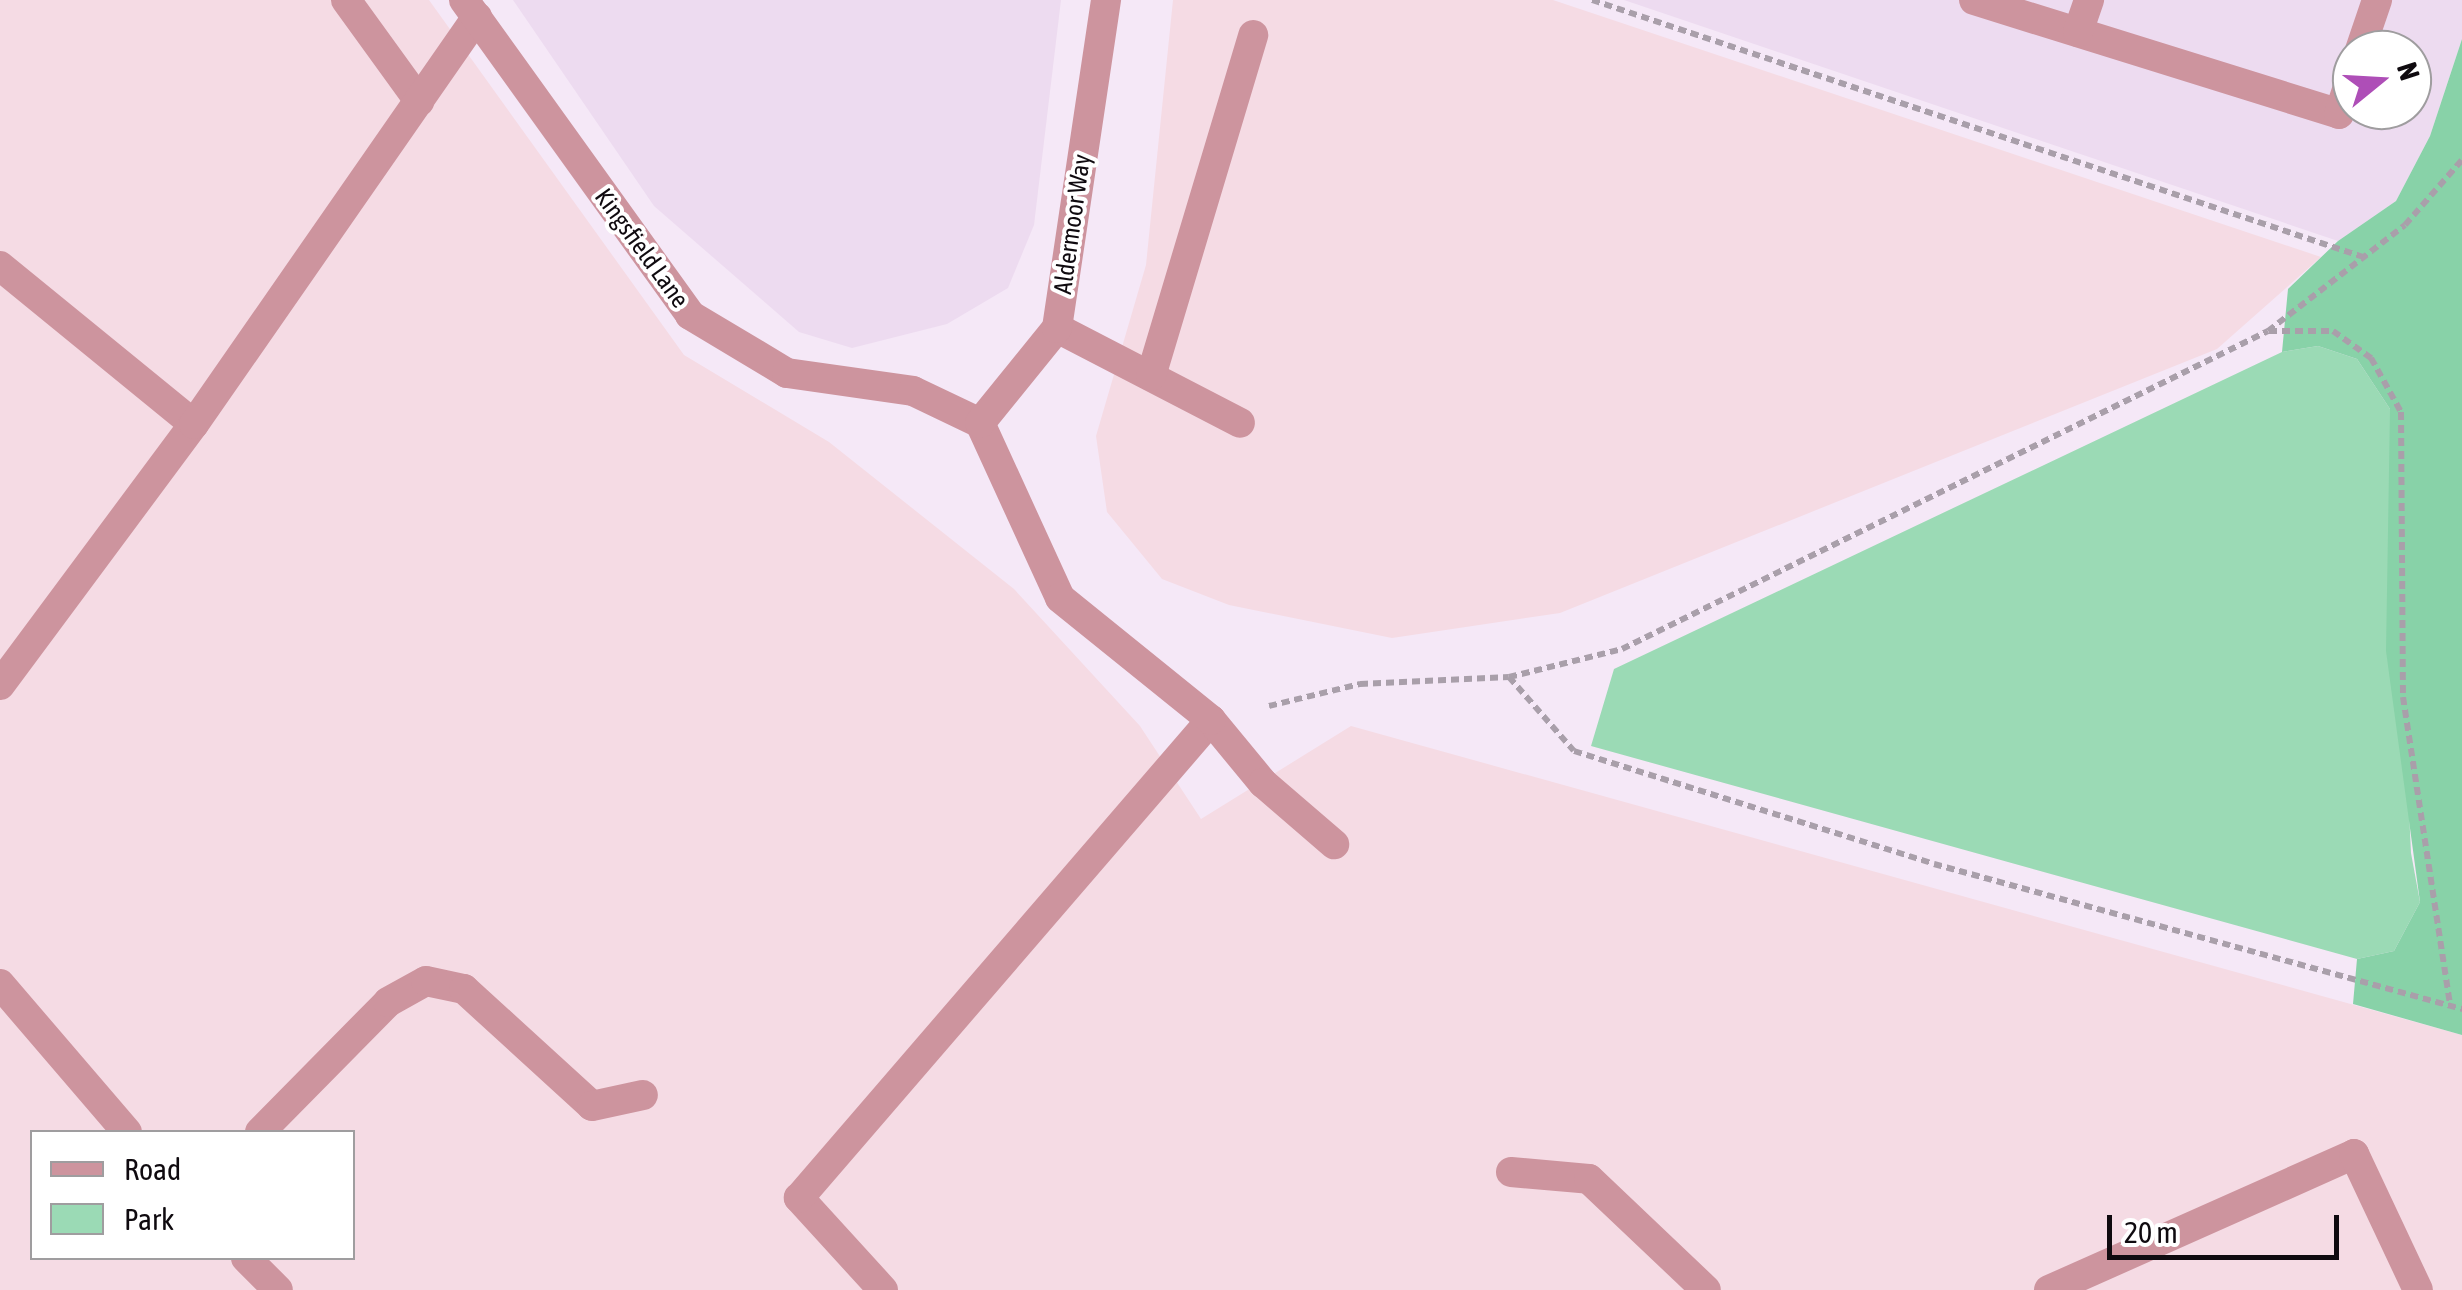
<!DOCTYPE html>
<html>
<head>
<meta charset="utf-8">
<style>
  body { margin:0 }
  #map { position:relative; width:2462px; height:1290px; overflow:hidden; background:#f5e8f7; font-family:"Asap Condensed",sans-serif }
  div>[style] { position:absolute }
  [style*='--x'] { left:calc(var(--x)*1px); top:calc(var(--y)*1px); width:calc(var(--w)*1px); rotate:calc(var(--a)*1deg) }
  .built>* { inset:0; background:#eddbf0 }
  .industrial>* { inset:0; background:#f5dbe4 }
  .green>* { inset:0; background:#9bdab5 }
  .forest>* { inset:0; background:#88d2a8 }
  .path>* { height:6px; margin-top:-3px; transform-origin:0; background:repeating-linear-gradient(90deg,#a99faa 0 8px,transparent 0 13px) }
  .service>* { height:30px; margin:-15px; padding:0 15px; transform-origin:15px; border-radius:15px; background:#cd949e }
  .minor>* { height:30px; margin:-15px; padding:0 15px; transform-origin:15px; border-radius:15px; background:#cd949e }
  span { translate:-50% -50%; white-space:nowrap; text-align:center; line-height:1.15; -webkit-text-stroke:8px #fff; paint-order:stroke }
  .street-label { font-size:25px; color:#0f0a0f }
  .legend { position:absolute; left:30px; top:1130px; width:325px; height:130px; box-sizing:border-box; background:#fff; border:2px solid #9f9d9f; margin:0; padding:12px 18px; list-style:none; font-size:30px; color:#0f0a0f }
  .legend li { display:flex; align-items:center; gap:20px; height:50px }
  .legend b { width:50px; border:2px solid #9f9d9f }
  .north { position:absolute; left:2332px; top:30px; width:100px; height:100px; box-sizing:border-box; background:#fff; border:2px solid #9f9d9f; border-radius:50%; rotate:72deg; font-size:28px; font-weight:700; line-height:40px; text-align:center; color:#0f0a0f }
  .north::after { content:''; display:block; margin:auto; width:35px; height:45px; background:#ae4eb7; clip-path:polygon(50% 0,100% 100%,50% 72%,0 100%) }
  .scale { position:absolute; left:2107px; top:1215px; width:232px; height:45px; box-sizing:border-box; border:5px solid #0f0a0f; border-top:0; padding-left:12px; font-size:30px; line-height:35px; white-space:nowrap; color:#0f0a0f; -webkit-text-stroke:8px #fff; paint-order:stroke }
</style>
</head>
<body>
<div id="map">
  <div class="built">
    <div style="clip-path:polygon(513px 0,1061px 0,1034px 225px,1008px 288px,947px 324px,852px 348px,799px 332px,654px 206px)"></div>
    <div style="clip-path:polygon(evenodd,1624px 0,2462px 0,2462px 39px,2430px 136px,2396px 201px,2338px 241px,1624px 0,2352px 50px,2412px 50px,2412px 110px,2352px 110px,2352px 50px)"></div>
  </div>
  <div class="industrial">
    <div style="clip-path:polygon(evenodd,0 0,429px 0,684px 355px,829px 442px,1014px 589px,1140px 726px,1201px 819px,1351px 726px,2462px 1035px,2462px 1290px,0 1290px,0 0,32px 1132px,352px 1132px,352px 1258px,32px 1258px,32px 1132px)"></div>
    <div style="clip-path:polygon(1173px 0,1553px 0,2321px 257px,2217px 349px,1560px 613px,1392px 638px,1229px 605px,1162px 579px,1107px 512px,1096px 436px,1146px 265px)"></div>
  </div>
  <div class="green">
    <div style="clip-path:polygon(2318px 346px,2357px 359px,2390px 409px,2411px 853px,2420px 902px,2394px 951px,2357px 959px,1591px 746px,1614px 669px,2282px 352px)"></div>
  </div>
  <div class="forest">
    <div style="clip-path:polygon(2462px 39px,2462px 1035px,2353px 1004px,2357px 959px,2394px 951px,2420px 902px,2386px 651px,2390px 409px,2357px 359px,2318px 346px,2282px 352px,2288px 289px,2338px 241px,2396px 201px,2430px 136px)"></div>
  </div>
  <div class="path">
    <div style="--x:1592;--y:0;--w:813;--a:18.43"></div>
    <div style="--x:2269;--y:331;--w:64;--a:0"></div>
    <div style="--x:2333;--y:331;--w:47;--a:35.4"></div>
    <div style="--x:2371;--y:358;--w:62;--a:60.9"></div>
    <div style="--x:2401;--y:412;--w:285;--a:89.6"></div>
    <div style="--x:2403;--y:697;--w:311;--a:81.3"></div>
    <div style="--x:1509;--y:677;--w:98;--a:48.7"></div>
    <div style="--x:1574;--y:751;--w:377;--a:17.4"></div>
    <div style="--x:1934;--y:864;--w:548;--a:15.36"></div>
    <div style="--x:1269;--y:706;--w:94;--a:-13.6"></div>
    <div style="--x:1360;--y:684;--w:149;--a:-2.7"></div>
    <div style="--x:1509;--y:677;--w:116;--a:-13.9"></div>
    <div style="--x:1622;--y:649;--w:720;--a:-26.21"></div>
    <div style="--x:2268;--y:331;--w:173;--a:-37.7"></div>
    <div style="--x:2405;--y:225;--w:86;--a:-48.8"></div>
  </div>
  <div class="service">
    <div style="--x:346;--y:0;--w:125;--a:54.1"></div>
    <div style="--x:1974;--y:0;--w:382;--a:17.3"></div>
    <div style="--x:2339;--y:114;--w:41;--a:-71.6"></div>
    <div style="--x:2078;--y:32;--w:34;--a:-71"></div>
    <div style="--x:2360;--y:50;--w:53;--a:-71.2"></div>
    <div style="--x:0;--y:266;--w:250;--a:39.2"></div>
    <div style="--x:1057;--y:328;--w:206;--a:27.4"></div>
    <div style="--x:1151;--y:376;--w:356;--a:-73.3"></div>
    <div style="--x:0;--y:685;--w:325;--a:-53.4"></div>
    <div style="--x:194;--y:424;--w:496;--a:-55.2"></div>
    <div style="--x:0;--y:984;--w:195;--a:49.4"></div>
    <div style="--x:260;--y:1132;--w:182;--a:-45.4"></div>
    <div style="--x:388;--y:1002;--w:43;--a:-28.9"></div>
    <div style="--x:426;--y:981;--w:39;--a:12"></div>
    <div style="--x:464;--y:989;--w:173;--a:42.4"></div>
    <div style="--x:592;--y:1106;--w:52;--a:-12.2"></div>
    <div style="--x:1511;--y:1172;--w:78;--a:5.1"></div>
    <div style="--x:1589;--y:1179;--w:161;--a:43.5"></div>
    <div style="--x:246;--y:1258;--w:45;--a:45"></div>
    <div style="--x:883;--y:1290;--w:125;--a:-132.4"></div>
    <div style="--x:799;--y:1198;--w:631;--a:-49.24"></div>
    <div style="--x:1211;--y:720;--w:82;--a:50.5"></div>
    <div style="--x:1263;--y:783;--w:94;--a:40.7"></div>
    <div style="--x:2049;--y:1290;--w:334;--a:-24"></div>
    <div style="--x:2354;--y:1154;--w:150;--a:64.8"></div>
  </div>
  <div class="minor">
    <div style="--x:464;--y:0;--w:388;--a:54.3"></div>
    <div style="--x:690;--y:315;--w:113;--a:30.9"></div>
    <div style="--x:787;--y:373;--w:127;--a:8.1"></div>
    <div style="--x:913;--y:391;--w:74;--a:25.5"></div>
    <div style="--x:980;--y:423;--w:192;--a:65.4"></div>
    <div style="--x:1060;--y:598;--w:194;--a:38.9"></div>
    <div style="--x:980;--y:423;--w:122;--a:-51"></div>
    <div style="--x:1057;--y:328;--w:332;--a:-81.5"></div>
  </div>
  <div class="street-label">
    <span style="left:1072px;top:224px;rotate:-82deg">Aldermoor Way</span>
    <span style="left:642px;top:248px;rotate:54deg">Kingsfield Lane</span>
  </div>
  <ul class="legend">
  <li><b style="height:12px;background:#cd949e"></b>Road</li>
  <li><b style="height:28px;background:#9bdab5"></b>Park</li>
  </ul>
  <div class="north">N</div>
  <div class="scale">20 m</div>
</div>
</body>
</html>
